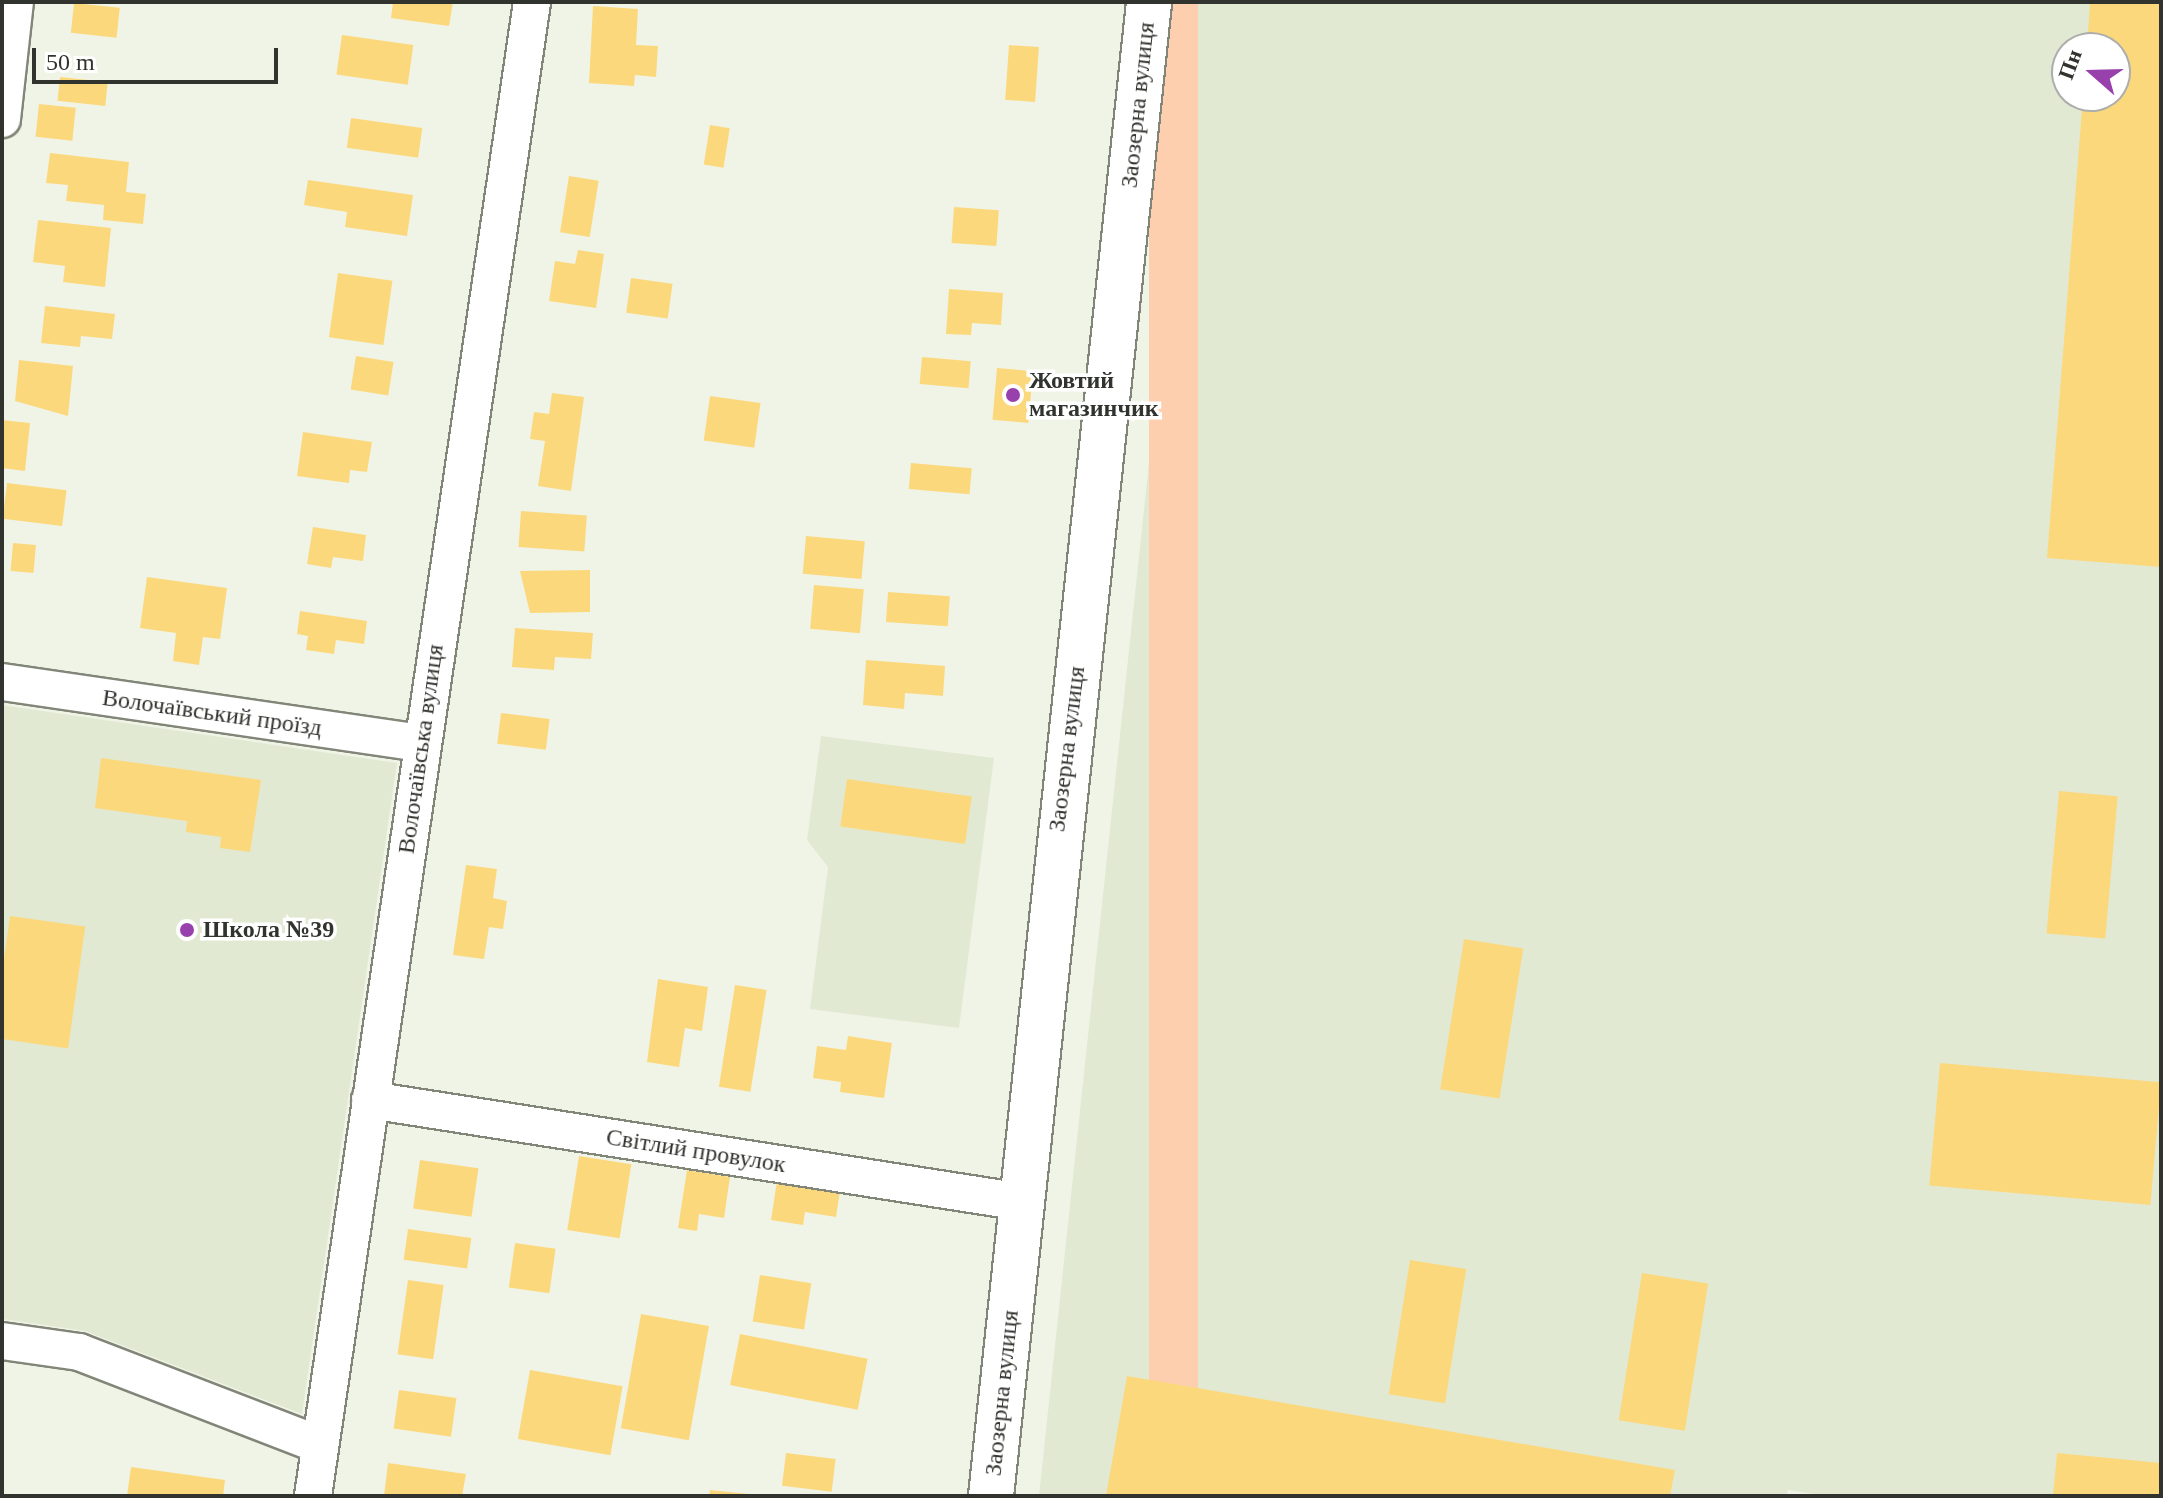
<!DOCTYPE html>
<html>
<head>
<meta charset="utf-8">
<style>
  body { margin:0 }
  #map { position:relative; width:2163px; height:1498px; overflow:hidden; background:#f0f4e6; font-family:"Times New Roman",serif }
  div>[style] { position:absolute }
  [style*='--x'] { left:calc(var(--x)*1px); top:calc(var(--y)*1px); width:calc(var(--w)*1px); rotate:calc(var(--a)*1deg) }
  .built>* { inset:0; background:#e2e9d3 }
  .green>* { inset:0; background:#fdcfaf; transform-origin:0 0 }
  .building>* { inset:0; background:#fcd87d; transform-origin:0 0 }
  .roads { filter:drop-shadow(2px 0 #828679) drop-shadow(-2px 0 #828679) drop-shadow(0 2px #828679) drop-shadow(0 -2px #828679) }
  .minor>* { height:36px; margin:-18px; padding:0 18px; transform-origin:18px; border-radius:18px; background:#fff }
  .tertiary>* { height:44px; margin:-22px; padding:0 22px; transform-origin:22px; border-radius:22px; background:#fff }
  .dots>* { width:22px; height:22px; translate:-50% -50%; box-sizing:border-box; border:4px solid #fff; border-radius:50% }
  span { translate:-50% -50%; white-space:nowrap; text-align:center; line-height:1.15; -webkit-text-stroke:7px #fff; paint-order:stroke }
  .street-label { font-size:24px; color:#31332e }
  .poi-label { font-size:24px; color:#31332e; font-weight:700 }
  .left { translate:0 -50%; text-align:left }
  .frame { position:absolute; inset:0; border:4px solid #31332e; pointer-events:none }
  .north { position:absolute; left:2051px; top:32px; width:80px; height:80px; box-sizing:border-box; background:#fff; border:2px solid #adadab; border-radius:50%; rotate:290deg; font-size:22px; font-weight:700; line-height:32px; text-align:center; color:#31332e }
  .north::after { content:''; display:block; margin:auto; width:28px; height:36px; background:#9841ad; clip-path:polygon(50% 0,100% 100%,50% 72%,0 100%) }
  .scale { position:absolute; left:32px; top:48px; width:246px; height:36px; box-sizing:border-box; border:4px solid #31332e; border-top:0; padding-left:10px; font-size:24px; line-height:28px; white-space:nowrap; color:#31332e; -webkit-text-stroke:6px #fff; paint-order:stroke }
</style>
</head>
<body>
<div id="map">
  <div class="built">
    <div style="clip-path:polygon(evenodd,1198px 2px,2161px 2px,2161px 1496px,1825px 1496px,1788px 1490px,1786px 1496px,1039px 1496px,1198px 2px,2067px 48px,2115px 48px,2115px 96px,2067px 96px,2067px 48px)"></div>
    <div style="clip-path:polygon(2px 705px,397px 763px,302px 1414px,85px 1331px,2px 1319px)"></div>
    <div style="clip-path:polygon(821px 736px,994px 758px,959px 1028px,810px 1009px,828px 867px,807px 840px)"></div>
  </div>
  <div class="green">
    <div style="left:1149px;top:2px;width:49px;height:1502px"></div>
  </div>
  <div class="building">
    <div style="clip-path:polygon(393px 2px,453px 2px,449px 26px,391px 18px)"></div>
    <div style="clip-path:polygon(2090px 2px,2161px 2px,2161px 567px,2047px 558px,2083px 96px,2115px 96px,2115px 48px,2087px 48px)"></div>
    <div style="left:74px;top:3px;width:46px;height:30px;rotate:6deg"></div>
    <div style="clip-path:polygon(593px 6px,638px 9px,636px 45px,658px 46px,656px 77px,635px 75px,634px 86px,589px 83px)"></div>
    <div style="left:342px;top:35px;width:72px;height:40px;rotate:8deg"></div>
    <div style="left:1009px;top:45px;width:30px;height:55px;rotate:4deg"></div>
    <div style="left:60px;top:77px;width:48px;height:24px;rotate:6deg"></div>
    <div style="left:39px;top:104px;width:37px;height:33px;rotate:6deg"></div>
    <div style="left:351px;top:118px;width:72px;height:30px;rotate:8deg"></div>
    <div style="left:710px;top:125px;width:20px;height:40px;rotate:9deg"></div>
    <div style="clip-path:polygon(50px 153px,129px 162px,126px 192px,146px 194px,143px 224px,103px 220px,104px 205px,66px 201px,68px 185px,46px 183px)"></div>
    <div style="left:569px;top:176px;width:30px;height:57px;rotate:9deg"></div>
    <div style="clip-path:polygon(308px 180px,413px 195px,407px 236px,345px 227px,347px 212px,304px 205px)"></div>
    <div style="left:954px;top:207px;width:45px;height:36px;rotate:4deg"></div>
    <div style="clip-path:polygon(38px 220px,111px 228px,105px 287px,63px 282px,65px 266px,33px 262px)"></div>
    <div style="clip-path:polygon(578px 250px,604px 254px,596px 308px,549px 301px,555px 261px,575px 264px)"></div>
    <div style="left:338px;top:273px;width:55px;height:65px;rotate:8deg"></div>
    <div style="left:631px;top:278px;width:42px;height:35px;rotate:8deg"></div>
    <div style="clip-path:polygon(949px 289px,1003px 293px,1001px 325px,972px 323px,971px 335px,946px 334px)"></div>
    <div style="clip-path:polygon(45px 306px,115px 314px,112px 339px,81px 336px,80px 347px,41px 343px)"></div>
    <div style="left:356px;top:356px;width:38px;height:34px;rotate:9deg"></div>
    <div style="left:922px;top:357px;width:49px;height:27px;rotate:5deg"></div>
    <div style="clip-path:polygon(19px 360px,73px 366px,68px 416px,15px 401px)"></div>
    <div style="left:997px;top:368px;width:36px;height:52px;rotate:5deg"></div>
    <div style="clip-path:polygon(552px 393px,584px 397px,571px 491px,538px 486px,545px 441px,530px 439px,534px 412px,549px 414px)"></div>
    <div style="left:710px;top:396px;width:51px;height:45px;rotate:8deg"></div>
    <div style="clip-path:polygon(2px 420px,30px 423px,25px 471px,2px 468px)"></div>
    <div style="clip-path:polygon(303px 432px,372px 442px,367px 472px,350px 470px,349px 483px,297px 476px)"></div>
    <div style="left:911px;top:463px;width:61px;height:26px;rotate:5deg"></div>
    <div style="left:7px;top:483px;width:60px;height:36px;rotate:7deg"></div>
    <div style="left:521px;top:511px;width:66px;height:36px;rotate:4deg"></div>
    <div style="clip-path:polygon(313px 527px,366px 535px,363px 561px,333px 557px,331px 568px,307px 564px)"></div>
    <div style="left:806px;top:536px;width:59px;height:38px;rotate:5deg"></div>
    <div style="left:13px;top:543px;width:23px;height:28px;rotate:5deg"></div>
    <div style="clip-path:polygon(590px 570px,590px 612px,530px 613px,520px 571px)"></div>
    <div style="clip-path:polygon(147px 577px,227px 588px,220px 639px,203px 637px,199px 665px,173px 661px,176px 633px,140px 628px)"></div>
    <div style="left:814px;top:585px;width:50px;height:44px;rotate:5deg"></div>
    <div style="left:888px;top:592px;width:62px;height:30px;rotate:4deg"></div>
    <div style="clip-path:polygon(300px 611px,367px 621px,364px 644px,336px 640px,334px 654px,306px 650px,308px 636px,297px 634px)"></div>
    <div style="clip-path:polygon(515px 628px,593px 633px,591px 659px,555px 657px,554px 670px,512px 667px)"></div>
    <div style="clip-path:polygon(866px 660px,945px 666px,943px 696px,905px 693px,904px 709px,863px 705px)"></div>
    <div style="left:501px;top:713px;width:49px;height:31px;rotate:7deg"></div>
    <div style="clip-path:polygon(101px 758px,261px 780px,250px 852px,220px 848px,221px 837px,186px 832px,187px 821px,95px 808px)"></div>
    <div style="left:847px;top:779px;width:126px;height:48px;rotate:8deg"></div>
    <div style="left:2059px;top:791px;width:59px;height:143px;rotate:5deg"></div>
    <div style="clip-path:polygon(466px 865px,497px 869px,493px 898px,507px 901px,503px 929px,489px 927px,484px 959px,453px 955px)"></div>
    <div style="left:10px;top:916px;width:76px;height:123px;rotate:8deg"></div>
    <div style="left:1464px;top:939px;width:60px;height:152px;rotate:9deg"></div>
    <div style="clip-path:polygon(658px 979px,708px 987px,702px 1031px,685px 1028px,679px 1067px,647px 1062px)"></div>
    <div style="left:735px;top:985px;width:32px;height:103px;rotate:9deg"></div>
    <div style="clip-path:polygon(848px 1036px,892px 1043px,884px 1098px,840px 1092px,841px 1082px,813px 1078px,817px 1046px,846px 1050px)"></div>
    <div style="left:1940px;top:1063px;width:222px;height:123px;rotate:5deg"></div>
    <div style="left:579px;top:1156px;width:53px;height:75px;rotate:9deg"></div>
    <div style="left:420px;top:1160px;width:59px;height:49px;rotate:8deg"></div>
    <div style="clip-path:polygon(687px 1170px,730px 1177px,724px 1218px,699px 1214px,697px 1231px,678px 1228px)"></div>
    <div style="clip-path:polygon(777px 1181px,840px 1191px,836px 1217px,805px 1212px,803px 1225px,771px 1220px)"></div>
    <div style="left:408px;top:1229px;width:64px;height:31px;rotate:8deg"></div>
    <div style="left:515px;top:1243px;width:41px;height:45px;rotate:8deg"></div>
    <div style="left:1410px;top:1260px;width:57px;height:136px;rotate:9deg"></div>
    <div style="left:1642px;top:1273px;width:67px;height:149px;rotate:9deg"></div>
    <div style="left:760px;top:1275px;width:52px;height:47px;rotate:9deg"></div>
    <div style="left:408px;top:1280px;width:36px;height:75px;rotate:8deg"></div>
    <div style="left:641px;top:1314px;width:69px;height:116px;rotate:10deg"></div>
    <div style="left:740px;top:1334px;width:130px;height:52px;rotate:11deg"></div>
    <div style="left:530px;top:1370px;width:94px;height:70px;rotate:10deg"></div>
    <div style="clip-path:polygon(1127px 1376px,1675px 1470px,1670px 1496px,1106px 1496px)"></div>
    <div style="left:399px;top:1390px;width:58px;height:39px;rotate:8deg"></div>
    <div style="left:786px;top:1453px;width:50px;height:33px;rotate:7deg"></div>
    <div style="clip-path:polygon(2057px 1453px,2161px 1463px,2161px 1496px,2053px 1496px)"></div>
    <div style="clip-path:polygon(388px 1463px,466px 1474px,462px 1496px,384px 1496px)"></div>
    <div style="clip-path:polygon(131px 1467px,225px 1480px,223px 1496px,127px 1496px)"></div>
    <div style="clip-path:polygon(710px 1490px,749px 1494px,749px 1496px,709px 1496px)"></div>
  </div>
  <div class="roads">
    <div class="minor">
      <div style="--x:2;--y:119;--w:118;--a:-83.7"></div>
      <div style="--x:2;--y:682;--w:423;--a:8.3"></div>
      <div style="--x:370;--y:1100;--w:660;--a:8.89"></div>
      <div style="--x:2;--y:1341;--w:78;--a:8.1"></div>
      <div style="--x:79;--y:1352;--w:258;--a:21.1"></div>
      <div style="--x:313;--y:1496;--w:1510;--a:-81.66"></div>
    </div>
    <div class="tertiary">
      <div style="--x:991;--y:1496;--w:1502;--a:-83.96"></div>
    </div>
  </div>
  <div class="dots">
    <div style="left:1013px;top:395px;background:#9841ad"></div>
    <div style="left:187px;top:930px;background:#9841ad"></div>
  </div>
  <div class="street-label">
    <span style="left:1138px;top:105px;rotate:-84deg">Заозерна вулиця</span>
    <span style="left:212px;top:713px;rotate:8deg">Волочаївський проїзд</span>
    <span style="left:421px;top:749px;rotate:-82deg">Волочаївська вулиця</span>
    <span style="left:1067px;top:749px;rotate:-83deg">Заозерна вулиця</span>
    <span style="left:696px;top:1151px;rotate:9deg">Світлий провулок</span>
    <span style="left:1002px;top:1393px;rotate:-84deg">Заозерна вулиця</span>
  </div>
  <div class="poi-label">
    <span class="left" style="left:1029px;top:395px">Жовтий<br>магазинчик</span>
    <span class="left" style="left:203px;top:930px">Школа №39</span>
  </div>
  <div class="frame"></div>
  <div class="north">Пн</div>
  <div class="scale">50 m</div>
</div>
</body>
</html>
